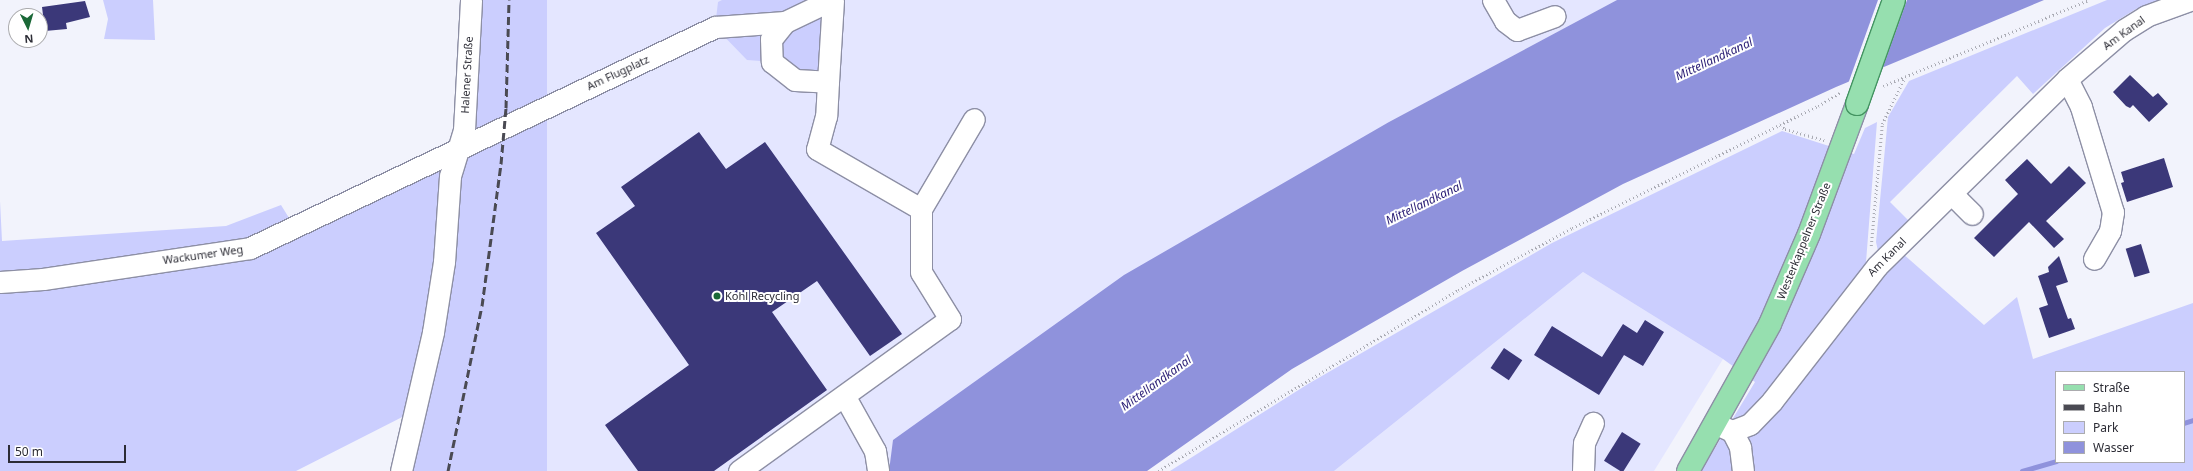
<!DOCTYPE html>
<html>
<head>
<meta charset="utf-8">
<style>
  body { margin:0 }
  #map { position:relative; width:2193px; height:471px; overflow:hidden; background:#f2f3fc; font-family:"Noto Sans",sans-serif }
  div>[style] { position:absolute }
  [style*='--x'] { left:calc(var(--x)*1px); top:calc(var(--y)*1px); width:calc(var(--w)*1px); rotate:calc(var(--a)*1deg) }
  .built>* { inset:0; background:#e4e6ff }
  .green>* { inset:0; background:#cbcefe }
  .water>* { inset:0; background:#8f92dc }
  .pier>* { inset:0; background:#f2f3fc }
  .stream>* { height:4.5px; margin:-2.25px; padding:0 2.25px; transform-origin:2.25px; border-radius:2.25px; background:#8f92dc }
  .building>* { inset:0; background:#3b3879; transform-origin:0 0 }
  .path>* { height:2.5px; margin-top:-1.25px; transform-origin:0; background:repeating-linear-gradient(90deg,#abacb5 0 1px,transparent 0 4px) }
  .roads { filter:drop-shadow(1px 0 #8d8fa5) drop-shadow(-1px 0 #8d8fa5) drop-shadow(0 1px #8d8fa5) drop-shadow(0 -1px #8d8fa5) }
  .minor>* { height:21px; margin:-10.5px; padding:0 10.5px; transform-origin:10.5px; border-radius:10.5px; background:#fff }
  .major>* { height:22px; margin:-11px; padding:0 11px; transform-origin:11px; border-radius:11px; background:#96dfaf }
  .rail>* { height:3px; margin-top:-1.5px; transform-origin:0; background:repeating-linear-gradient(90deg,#4a4a53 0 8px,transparent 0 12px) }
  .bridges { filter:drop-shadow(1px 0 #439361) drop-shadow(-1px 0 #439361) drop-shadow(0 1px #439361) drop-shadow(0 -1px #439361) }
  .major-bridge>* { height:22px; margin:-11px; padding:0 11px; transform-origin:11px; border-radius:11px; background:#96dfaf }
  .dots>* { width:11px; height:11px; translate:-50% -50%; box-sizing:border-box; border:2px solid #fff; border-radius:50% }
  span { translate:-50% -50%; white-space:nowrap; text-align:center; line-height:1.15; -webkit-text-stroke:4px #fff; paint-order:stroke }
  .street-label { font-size:11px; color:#2c2c35 }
  .poi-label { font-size:11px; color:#2c2c35 }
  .left { translate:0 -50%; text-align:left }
  .water-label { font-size:12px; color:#2e2278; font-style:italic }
  .legend { position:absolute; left:2055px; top:371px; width:130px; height:92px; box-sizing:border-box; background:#fff; border:1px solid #ababae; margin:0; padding:5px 7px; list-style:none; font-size:12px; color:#2c2c35 }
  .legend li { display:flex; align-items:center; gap:8px; height:20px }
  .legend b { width:20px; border:1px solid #ababae }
  .north { position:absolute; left:8px; top:8px; width:40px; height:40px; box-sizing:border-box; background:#fff; border:1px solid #ababae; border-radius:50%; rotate:175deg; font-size:11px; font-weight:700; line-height:16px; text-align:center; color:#2c2c35 }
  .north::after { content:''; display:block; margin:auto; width:14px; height:18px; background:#1a6837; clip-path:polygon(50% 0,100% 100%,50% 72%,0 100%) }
  .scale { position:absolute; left:8px; top:445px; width:118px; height:18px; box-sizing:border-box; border:2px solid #2c2c35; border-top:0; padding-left:5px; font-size:12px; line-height:14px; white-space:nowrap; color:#2c2c35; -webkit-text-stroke:3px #fff; paint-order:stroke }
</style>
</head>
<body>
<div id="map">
  <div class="built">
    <div style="clip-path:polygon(547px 0,1617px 0,1389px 122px,888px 471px,547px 471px)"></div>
    <div style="clip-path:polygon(1583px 272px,1723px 359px,1654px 471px,1334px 471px)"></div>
  </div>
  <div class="green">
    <div style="clip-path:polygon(103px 0,153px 0,155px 40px,104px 39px,108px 19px)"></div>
    <div style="clip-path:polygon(471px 0,547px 0,547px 471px,410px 471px,420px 408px,296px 471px,0 471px,0 201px,2px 241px,226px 226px,281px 205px,294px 226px,457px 150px)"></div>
    <div style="clip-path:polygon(722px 0,833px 0,828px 82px,772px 62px,747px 60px,715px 27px,718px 2px)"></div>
    <div style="clip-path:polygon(2107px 0,2163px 0,2136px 9px,2105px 28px,2033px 94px,2017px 76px,1890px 202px,1908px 220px,1878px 251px,1876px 242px,1888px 117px,1909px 81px)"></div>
    <div style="clip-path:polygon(evenodd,1877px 122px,1866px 262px,1885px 276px,1902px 253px,1984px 325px,2017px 297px,2033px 359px,2193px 303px,2193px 471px,1701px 471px,1755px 382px,1723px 359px,1583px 272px,1334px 471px,1170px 471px,1308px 384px,1552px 243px,1782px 131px,1854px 154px,1865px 128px,1877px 122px,2056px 372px,2184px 372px,2184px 462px,2056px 462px,2056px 372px)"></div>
  </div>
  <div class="water">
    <div style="clip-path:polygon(1617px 0,2044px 0,1836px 87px,1623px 184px,1462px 271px,1292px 369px,1147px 471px,889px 471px,893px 440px,1124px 275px,1389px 122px)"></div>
  </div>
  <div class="pier">
    <div style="clip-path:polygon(1878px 0,1907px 0,1882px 70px,1848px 84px)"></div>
  </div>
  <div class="stream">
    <div style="--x:2184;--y:423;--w:9;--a:-18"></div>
    <div style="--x:2022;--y:471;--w:35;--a:-16"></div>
  </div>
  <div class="building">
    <div style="clip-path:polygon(85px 1px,90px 17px,66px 23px,67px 29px,45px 31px,42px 7px)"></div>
    <div style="clip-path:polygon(2130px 75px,2153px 97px,2158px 93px,2168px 104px,2149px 122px,2133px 105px,2130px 108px,2126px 106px,2113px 92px)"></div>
    <div style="clip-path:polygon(699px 132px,726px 169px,765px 142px,902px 334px,870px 356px,817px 281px,772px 312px,827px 390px,714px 471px,638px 471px,605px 425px,689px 365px,596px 233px,635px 206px,621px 187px)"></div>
    <div style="clip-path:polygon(2164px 158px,2173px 187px,2127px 202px,2121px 183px,2124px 182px,2121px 172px)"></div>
    <div style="clip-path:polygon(2027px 159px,2051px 184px,2069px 166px,2086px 183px,2046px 221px,2064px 239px,2054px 248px,2029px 222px,1994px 257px,1974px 238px,2018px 194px,2005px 180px)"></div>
    <div style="left:2141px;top:244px;width:30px;height:16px;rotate:73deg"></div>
    <div style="clip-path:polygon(2059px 256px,2068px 282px,2056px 286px,2068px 319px,2071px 318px,2075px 329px,2049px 338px,2039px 308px,2048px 305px,2038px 276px,2049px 272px,2048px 267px)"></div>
    <div style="clip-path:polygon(1645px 320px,1664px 332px,1643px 366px,1624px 355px,1599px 395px,1534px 355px,1552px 326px,1602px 357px,1623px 324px,1637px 333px)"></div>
    <div style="left:1504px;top:348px;width:22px;height:24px;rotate:34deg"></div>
    <div style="left:1622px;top:432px;width:22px;height:34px;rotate:32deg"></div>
  </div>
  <div class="path">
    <div style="--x:1883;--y:86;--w:223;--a:-22.7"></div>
    <div style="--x:1780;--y:125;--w:6;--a:39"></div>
    <div style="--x:1785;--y:129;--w:41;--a:15.8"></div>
    <div style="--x:1871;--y:246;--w:122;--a:-84.8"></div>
    <div style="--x:1882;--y:124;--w:52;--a:-63.9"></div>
    <div style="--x:1158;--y:471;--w:350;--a:-31.1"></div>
    <div style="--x:1458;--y:290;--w:130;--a:-28.5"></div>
    <div style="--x:1572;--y:228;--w:275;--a:-26.4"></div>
    <div style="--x:1818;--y:106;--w:27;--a:-31"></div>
  </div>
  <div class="roads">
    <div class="minor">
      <div style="--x:1493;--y:0;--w:24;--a:60"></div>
      <div style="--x:1505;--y:21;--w:15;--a:37"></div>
      <div style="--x:1517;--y:30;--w:40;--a:-20.2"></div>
      <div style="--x:785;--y:22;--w:51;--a:-25.6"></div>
      <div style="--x:2067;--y:79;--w:31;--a:63"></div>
      <div style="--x:2081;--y:107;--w:110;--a:73.1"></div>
      <div style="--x:2113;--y:212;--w:19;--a:99"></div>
      <div style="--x:2110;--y:231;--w:32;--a:120"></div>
      <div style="--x:828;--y:82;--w:34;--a:93"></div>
      <div style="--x:826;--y:116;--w:34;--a:105"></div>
      <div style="--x:817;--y:149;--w:120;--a:30"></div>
      <div style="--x:921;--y:209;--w:104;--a:-59.5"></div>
      <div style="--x:1952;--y:194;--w:28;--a:45"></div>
      <div style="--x:0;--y:282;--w:43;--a:-4"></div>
      <div style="--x:43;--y:279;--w:209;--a:-8.5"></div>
      <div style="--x:250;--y:248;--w:515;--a:-25.42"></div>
      <div style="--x:715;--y:27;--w:70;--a:-4.1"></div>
      <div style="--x:785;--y:22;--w:22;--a:129"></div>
      <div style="--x:771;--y:39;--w:23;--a:88"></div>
      <div style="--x:772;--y:62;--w:29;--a:38"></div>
      <div style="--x:795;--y:80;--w:33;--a:3"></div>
      <div style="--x:828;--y:82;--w:82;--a:-86.5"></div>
      <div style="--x:845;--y:397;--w:62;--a:60.9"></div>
      <div style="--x:875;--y:451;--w:20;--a:81"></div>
      <div style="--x:1716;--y:424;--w:17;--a:24"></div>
      <div style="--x:1732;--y:431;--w:19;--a:-21"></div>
      <div style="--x:1750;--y:424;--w:32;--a:-46"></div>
      <div style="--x:1772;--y:401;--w:171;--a:-52.1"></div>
      <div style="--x:1877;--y:266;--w:267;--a:-44.5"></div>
      <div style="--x:2067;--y:79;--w:75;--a:-40.7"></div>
      <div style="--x:2124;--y:30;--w:26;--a:-32"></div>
      <div style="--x:2146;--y:16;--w:47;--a:-20"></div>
      <div style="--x:1732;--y:431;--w:18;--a:63"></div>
      <div style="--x:1740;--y:447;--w:24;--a:83"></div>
      <div style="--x:401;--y:471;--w:143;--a:-77"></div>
      <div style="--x:433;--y:332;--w:71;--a:-81.1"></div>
      <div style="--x:444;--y:262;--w:86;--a:-86"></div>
      <div style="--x:450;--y:176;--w:48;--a:-73.1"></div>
      <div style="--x:464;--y:130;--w:130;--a:-86.9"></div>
      <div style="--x:739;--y:471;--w:260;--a:-35.8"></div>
      <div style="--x:950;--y:319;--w:55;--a:-121.7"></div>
      <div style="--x:921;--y:272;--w:63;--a:-90"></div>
      <div style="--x:1583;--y:471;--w:28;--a:-88"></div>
      <div style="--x:1584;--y:443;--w:22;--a:-66"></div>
    </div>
    <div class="major">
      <div style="--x:1688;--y:471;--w:168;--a:-60.8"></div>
      <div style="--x:1770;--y:324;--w:98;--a:-66.6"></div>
      <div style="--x:1809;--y:234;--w:139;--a:-69.7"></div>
    </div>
  </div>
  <div class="rail">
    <div style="--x:448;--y:471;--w:168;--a:-78.4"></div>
    <div style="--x:482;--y:306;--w:143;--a:-82.4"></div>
    <div style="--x:501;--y:164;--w:56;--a:-84.9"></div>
    <div style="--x:506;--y:108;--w:108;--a:-88.4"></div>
  </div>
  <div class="bridges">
    <div class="major-bridge">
      <div style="--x:1857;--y:104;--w:110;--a:-70.4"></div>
    </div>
  </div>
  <div class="dots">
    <div style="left:717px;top:296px;background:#1a6837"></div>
  </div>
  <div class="street-label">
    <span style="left:2124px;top:33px;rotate:-36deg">Am Kanal</span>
    <span style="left:618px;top:73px;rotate:-25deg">Am Flugplatz</span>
    <span style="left:467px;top:75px;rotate:-87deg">Halener Straße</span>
    <span style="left:1804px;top:241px;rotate:-68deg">Westerkappelner Straße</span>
    <span style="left:203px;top:255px;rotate:-8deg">Wackumer Weg</span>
    <span style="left:1887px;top:257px;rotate:-45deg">Am Kanal</span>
  </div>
  <div class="poi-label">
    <span class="left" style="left:725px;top:296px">Kohl Recycling</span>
  </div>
  <div class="water-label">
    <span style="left:1714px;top:59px;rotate:-25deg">Mittellandkanal</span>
    <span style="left:1424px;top:203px;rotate:-26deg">Mittellandkanal</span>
    <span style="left:1156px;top:383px;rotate:-36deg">Mittellandkanal</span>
  </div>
  <ul class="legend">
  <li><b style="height:5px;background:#96dfaf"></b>Straße</li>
  <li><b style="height:5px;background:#4a4a53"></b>Bahn</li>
  <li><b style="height:11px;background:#cbcefe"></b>Park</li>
  <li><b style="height:11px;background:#8f92dc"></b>Wasser</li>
  </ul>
  <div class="north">N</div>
  <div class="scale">50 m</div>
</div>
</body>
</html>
